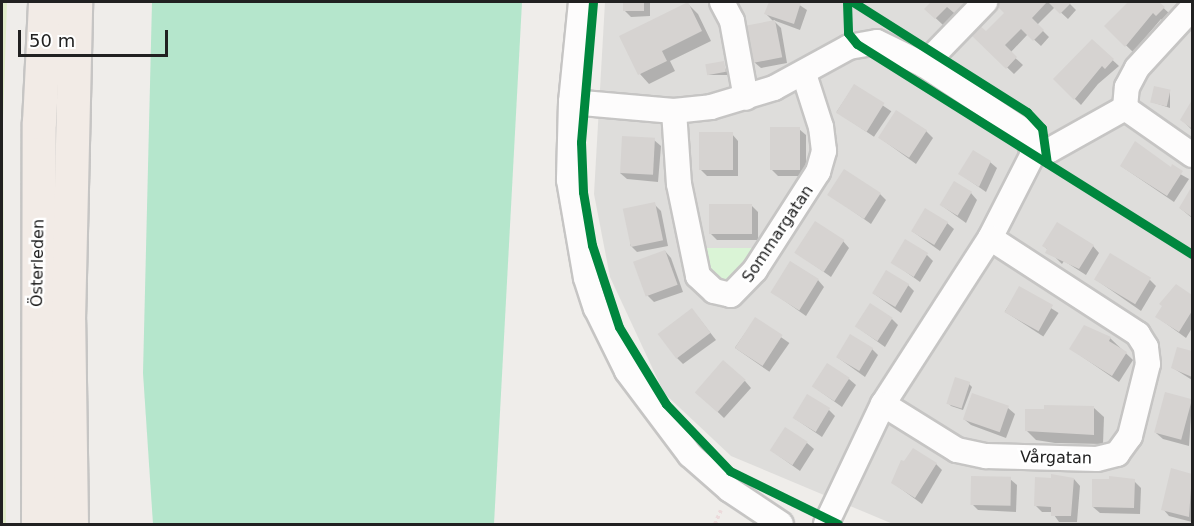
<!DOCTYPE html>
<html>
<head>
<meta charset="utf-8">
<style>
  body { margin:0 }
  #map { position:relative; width:1194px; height:526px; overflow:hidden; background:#efedea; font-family:"DejaVu Sans",sans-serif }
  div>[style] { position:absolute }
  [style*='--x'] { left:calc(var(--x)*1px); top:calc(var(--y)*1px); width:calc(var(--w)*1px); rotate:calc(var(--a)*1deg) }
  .residential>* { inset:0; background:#dedddb }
  .grass>* { inset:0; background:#e0ecc9 }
  .park>* { inset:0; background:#daf4d6 }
  .pitch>* { inset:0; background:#b5e6cc }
  .shadow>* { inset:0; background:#0003; transform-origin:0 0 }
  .building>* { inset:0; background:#d6d3d1; transform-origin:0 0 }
  .path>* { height:4px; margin-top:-2px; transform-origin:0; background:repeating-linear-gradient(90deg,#ecdadb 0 3px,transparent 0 6px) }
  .roads { filter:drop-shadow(2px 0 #c6c5c4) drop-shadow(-2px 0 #c6c5c4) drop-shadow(0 2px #c6c5c4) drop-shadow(0 -2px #c6c5c4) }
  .minor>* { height:24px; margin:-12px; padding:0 12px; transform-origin:12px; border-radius:12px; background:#fdfcfc }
  .primary>* { height:33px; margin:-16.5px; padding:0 16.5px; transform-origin:16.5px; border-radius:16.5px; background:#f2ebe6 }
  .cycleway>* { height:9px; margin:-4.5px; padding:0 4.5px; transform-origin:4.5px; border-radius:4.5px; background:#00873e }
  span { translate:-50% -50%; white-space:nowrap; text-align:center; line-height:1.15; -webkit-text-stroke:5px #fff; paint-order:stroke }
  .street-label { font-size:16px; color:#212121 }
  .frame { position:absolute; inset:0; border:3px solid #212121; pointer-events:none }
  .scale { position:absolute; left:18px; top:30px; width:150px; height:27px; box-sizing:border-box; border:3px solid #212121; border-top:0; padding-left:8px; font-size:18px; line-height:21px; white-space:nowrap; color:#212121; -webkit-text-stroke:4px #fff; paint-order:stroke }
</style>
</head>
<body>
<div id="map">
  <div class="residential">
    <div style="clip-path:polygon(605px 2px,1192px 2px,1192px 524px,893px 524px,731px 456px,664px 393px,610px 277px,594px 194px)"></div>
  </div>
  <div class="grass">
    <div style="clip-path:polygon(2px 2px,7px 2px,3px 123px,6px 524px,2px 524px)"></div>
  </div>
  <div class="park">
    <div style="clip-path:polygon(698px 248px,761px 248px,726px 284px,708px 276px)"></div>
  </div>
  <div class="pitch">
    <div style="clip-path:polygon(152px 2px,522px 2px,494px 524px,153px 524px,143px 373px)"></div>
  </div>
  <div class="shadow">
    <div style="clip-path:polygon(624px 2px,650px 2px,650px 16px,631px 17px,624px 10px)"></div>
    <div style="clip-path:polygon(770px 2px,795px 2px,807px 10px,800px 30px,773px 20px,781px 28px,787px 63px,761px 68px,754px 62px,774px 22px,766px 14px)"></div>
    <div style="clip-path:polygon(933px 2px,974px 2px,943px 25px,926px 9px)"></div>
    <div style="clip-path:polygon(1003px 2px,1012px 6px,1017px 2px,1068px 2px,1076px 10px,1068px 19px,1055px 7px,1037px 25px,1049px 37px,1041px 46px,1028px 34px,1010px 53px,1023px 65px,1014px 74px,972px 34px,986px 34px,1006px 13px,999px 6px)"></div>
    <div style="clip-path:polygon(1130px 2px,1157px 2px,1170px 14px,1163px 21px,1161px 19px,1133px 52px,1106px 26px)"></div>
    <div style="clip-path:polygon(688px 4px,698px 14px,711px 41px,670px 61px,675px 71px,649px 84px,640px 74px)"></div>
    <div style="clip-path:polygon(1092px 41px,1119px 66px,1098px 84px,1081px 105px,1055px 79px)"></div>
    <div style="clip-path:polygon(723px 63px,728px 75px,708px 75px)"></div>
    <div style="left:854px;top:86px;width:45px;height:31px;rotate:34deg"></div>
    <div style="clip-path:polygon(1170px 91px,1170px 108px,1152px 102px)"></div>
    <div style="clip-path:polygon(1192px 103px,1192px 130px,1182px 120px)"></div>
    <div style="clip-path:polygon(799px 129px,806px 135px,806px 176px,778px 176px,771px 169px)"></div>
    <div style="clip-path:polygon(926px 131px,933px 138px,916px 164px,880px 138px)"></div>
    <div style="clip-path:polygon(732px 134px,738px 141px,738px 176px,707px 176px,700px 169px)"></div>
    <div style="clip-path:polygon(654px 140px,661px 146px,658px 182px,627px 179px,620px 173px)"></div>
    <div style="clip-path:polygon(1157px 161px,1189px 179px,1174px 202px,1121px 166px)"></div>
    <div style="clip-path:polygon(990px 162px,997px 168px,986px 192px,960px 174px)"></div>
    <div style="clip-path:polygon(1192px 189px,1192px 218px,1180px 208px)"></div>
    <div style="clip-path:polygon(971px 193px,977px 200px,966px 223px,941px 205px)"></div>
    <div style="clip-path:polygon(880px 194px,886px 200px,871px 224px,830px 195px)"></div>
    <div style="clip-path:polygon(654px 204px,661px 211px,668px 246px,637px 252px,630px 245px)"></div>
    <div style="clip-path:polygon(752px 206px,758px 212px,758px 240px,717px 240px,711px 234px)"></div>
    <div style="clip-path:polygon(947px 223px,954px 229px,940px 251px,912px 231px)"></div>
    <div style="clip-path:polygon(843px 241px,849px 248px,831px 277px,797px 253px)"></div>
    <div style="clip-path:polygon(1044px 246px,1093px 246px,1099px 253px,1086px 275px,1064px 261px,1062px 264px)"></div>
    <div style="clip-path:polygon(665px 251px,671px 258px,683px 292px,654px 302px,647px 295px)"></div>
    <div style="clip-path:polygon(927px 255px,933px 261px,920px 282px,892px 262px)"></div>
    <div style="clip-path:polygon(1095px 279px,1150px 280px,1156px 286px,1141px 311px)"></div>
    <div style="clip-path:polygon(818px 280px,824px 287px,806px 316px,772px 292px)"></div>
    <div style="clip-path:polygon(908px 285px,914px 291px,901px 313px,873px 293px)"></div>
    <div style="clip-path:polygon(1176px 286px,1192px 297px,1192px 328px,1186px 338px,1157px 317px)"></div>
    <div style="left:1020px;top:288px;width:46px;height:28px;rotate:33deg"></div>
    <div style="clip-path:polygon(698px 317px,716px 340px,683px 364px,677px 358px)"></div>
    <div style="left:755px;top:319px;width:42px;height:35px;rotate:35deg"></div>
    <div style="clip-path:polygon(892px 319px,898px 325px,885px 347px,857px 327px)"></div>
    <div style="clip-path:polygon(1110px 338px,1133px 360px,1119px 382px,1071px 349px)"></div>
    <div style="clip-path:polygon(872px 349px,878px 355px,865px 377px,837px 357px)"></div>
    <div style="clip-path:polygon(1178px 349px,1192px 353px,1192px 380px,1173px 368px)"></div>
    <div style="clip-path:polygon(849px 379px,856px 385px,842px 407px,814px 387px)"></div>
    <div style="clip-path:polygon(745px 381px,751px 388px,724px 418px,697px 392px)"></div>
    <div style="clip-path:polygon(969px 384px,972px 387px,963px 410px,951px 406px,948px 403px)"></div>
    <div style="clip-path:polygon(1166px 394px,1192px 401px,1189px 446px,1163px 439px,1156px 433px)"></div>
    <div style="clip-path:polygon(1008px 408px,1015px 414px,1006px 438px,971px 425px,964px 419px)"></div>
    <div style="clip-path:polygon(1094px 408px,1104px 417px,1103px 444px,1055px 443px,1036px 440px,1026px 430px)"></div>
    <div style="clip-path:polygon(829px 410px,835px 416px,822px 437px,794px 418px)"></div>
    <div style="clip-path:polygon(807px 443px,814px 449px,800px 471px,772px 451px)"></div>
    <div style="clip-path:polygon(936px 464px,942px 470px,922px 504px,893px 483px)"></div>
    <div style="clip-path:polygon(1172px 470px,1192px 475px,1192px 522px,1169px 516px,1163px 509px)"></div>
    <div style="clip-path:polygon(1010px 479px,1017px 485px,1016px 512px,978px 510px,972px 504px)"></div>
    <div style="clip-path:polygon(1074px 479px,1080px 486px,1077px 522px,1059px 522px,1052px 512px,1042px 512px,1036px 506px)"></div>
    <div style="clip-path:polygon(1110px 480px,1134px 481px,1141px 488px,1140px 514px,1100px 513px,1093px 507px)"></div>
  </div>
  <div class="building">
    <div style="left:623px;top:2px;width:21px;height:9px"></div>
    <div style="clip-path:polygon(688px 2px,702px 31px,662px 51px,667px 61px,638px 75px,619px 36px)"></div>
    <div style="clip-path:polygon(769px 2px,801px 2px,794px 24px,764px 14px)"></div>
    <div style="clip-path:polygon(931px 2px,976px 2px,960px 18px,947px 7px,935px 19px,924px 9px)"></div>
    <div style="clip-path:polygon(1001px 2px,1047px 2px,1032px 18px,1044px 30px,1033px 41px,1021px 29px,1005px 45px,1017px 57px,1006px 69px,970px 34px,979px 25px,986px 31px,1004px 13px,997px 6px)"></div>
    <div style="clip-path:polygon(1048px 2px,1072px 2px,1060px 14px)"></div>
    <div style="clip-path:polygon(1128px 2px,1159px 2px,1165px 7px,1156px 16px,1153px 13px,1125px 47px,1104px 26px)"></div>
    <div style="left:775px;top:20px;width:38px;height:29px;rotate:79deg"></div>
    <div style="clip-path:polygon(1092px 39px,1114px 59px,1105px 69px,1102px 66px,1074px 100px,1053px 79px)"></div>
    <div style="left:724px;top:61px;width:11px;height:19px;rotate:80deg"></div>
    <div style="left:854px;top:84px;width:36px;height:34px;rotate:32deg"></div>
    <div style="left:1154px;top:86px;width:17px;height:17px;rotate:13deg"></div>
    <div style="clip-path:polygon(1192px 100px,1192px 125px,1191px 128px,1180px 120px)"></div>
    <div style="left:896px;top:110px;width:37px;height:33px;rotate:33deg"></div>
    <div style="left:770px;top:127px;width:30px;height:43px"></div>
    <div style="left:699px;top:132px;width:34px;height:38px"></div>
    <div style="left:622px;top:136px;width:33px;height:37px;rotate:3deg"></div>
    <div style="clip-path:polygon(1135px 141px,1171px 167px,1172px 164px,1183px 171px,1167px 196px,1120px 166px)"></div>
    <div style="clip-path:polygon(973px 150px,991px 161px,979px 187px,958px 174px)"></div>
    <div style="left:844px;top:169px;width:44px;height:31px;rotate:33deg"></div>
    <div style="left:954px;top:181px;width:21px;height:28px;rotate:31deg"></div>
    <div style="clip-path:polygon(1192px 186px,1192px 217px,1179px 208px)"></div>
    <div style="left:655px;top:202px;width:39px;height:33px;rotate:78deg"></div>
    <div style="left:709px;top:204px;width:43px;height:30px"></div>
    <div style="left:925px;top:208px;width:27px;height:27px;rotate:31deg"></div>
    <div style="left:815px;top:221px;width:35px;height:38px;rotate:33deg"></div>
    <div style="clip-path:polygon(1057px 222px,1094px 245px,1079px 269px,1045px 253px,1047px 249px,1042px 246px)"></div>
    <div style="left:905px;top:239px;width:27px;height:28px;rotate:31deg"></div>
    <div style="left:665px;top:250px;width:37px;height:34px;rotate:70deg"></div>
    <div style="left:1110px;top:253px;width:48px;height:31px;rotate:31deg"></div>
    <div style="left:790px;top:261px;width:34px;height:37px;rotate:32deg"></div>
    <div style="left:886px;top:270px;width:27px;height:27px;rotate:31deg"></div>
    <div style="clip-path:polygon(1176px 284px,1192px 295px,1192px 311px,1179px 332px,1155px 317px,1162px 306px,1159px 304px)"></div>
    <div style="left:1019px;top:286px;width:39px;height:30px;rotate:29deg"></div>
    <div style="left:870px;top:303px;width:27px;height:28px;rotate:33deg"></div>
    <div style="left:692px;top:308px;width:31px;height:43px;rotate:53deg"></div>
    <div style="left:755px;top:317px;width:33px;height:37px;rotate:33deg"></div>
    <div style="clip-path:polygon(1084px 325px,1111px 337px,1109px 341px,1127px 352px,1112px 376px,1069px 349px)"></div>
    <div style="left:850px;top:334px;width:27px;height:27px;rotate:31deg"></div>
    <div style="clip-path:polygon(1177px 347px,1192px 351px,1192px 377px,1171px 368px)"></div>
    <div style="left:723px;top:360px;width:30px;height:43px;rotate:41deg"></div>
    <div style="left:827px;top:363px;width:27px;height:28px;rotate:33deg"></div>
    <div style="left:955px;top:377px;width:16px;height:28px;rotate:18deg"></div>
    <div style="left:1165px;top:392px;width:28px;height:42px;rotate:15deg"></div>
    <div style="left:972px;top:393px;width:39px;height:28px;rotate:19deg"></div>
    <div style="left:807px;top:394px;width:27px;height:28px;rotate:31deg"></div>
    <div style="clip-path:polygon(1044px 405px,1094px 406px,1094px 435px,1025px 431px,1025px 409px,1044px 409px)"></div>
    <div style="left:785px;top:427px;width:27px;height:28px;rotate:33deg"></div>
    <div style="clip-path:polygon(913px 448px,937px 463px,915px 498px,891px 483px,901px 460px,904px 461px)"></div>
    <div style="clip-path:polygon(1171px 468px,1192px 474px,1189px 517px,1161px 510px)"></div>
    <div style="clip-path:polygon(1051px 474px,1074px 478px,1071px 516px,1051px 516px,1051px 507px,1034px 506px,1035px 477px,1051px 478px)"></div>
    <div style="left:971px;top:476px;width:40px;height:29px;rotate:1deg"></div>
    <div style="clip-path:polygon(1109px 476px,1135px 479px,1134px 508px,1092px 507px,1092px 479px,1109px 479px)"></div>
  </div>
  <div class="path">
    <div style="--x:715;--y:524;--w:15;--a:-67"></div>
  </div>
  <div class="roads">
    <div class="minor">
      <div style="--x:581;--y:2;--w:100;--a:95.7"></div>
      <div style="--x:571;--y:102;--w:78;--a:91.5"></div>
      <div style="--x:569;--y:180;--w:99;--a:80.2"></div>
      <div style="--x:586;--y:278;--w:32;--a:72"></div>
      <div style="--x:596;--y:308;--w:70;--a:63.8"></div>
      <div style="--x:627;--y:371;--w:105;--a:53.1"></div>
      <div style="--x:690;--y:455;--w:53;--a:41.2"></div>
      <div style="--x:730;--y:490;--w:61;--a:33.7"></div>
      <div style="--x:722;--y:2;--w:21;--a:62"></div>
      <div style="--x:732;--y:21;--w:78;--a:79.7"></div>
      <div style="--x:924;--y:65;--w:88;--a:-45.9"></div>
      <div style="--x:571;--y:102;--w:103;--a:5"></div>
      <div style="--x:674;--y:111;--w:37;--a:-6"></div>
      <div style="--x:711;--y:107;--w:66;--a:-16.8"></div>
      <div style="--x:774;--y:88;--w:85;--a:-28.7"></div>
      <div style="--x:849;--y:47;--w:28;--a:-10"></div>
      <div style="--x:877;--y:42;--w:52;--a:26.1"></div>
      <div style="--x:924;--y:65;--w:123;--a:33.4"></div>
      <div style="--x:1027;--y:133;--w:22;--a:74"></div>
      <div style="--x:1033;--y:154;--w:94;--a:117.1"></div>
      <div style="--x:990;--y:238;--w:197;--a:122.8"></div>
      <div style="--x:883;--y:404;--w:133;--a:115.4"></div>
      <div style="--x:1125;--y:108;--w:21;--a:-85"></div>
      <div style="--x:1127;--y:87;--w:21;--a:-62"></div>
      <div style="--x:1137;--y:68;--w:81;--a:-47.5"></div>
      <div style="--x:1125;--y:108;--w:82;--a:35"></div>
      <div style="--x:674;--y:111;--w:73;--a:86.1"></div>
      <div style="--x:679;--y:184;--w:94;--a:78.3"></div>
      <div style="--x:698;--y:276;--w:22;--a:43"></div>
      <div style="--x:714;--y:291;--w:17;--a:13"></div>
      <div style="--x:731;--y:295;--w:35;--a:-46"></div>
      <div style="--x:755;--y:270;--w:117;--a:-57.3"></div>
      <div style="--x:818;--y:172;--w:22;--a:-74"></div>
      <div style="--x:824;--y:151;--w:24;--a:-97"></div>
      <div style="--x:821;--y:127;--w:56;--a:-107.8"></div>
      <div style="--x:1033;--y:154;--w:17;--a:-13"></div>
      <div style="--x:1050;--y:150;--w:86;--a:-29.2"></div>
      <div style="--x:883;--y:404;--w:87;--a:31.9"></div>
      <div style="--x:957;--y:450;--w:30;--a:12"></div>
      <div style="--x:986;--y:456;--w:111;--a:1.5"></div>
      <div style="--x:1097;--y:459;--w:21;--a:-14"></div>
      <div style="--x:1117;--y:454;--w:22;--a:-54"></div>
      <div style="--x:1130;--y:436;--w:74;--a:-76"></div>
      <div style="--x:1148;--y:364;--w:17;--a:-97"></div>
      <div style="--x:1146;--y:347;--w:15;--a:-122"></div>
      <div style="--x:1138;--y:334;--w:176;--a:-147"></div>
    </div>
    <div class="primary">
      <div style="--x:38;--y:524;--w:402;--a:-89.9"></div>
      <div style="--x:39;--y:122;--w:120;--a:-87.1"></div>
      <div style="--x:71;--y:524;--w:204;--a:-90.8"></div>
      <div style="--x:68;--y:320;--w:318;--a:-88.7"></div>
    </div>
  </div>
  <div class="cycleway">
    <div style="--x:593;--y:2;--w:141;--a:94.9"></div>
    <div style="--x:581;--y:142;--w:50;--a:87.7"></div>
    <div style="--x:583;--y:192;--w:54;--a:80.4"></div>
    <div style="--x:592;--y:245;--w:86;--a:71.8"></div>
    <div style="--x:619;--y:327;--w:90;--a:58.6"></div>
    <div style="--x:666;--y:404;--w:93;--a:46.3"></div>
    <div style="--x:730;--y:471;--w:120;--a:26.1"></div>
    <div style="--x:847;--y:2;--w:31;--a:88"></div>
    <div style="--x:848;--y:33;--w:14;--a:51"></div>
    <div style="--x:857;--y:44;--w:395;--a:32.1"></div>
    <div style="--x:853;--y:2;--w:206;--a:32.3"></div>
    <div style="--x:1027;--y:112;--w:22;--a:47"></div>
    <div style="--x:1042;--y:128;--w:35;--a:82"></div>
  </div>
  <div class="street-label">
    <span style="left:778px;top:234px;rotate:-56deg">Sommargatan</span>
    <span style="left:38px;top:263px;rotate:-89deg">Österleden</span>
    <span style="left:1056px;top:458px;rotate:1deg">Vårgatan</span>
  </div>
  <div class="frame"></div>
  <div class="scale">50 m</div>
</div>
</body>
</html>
